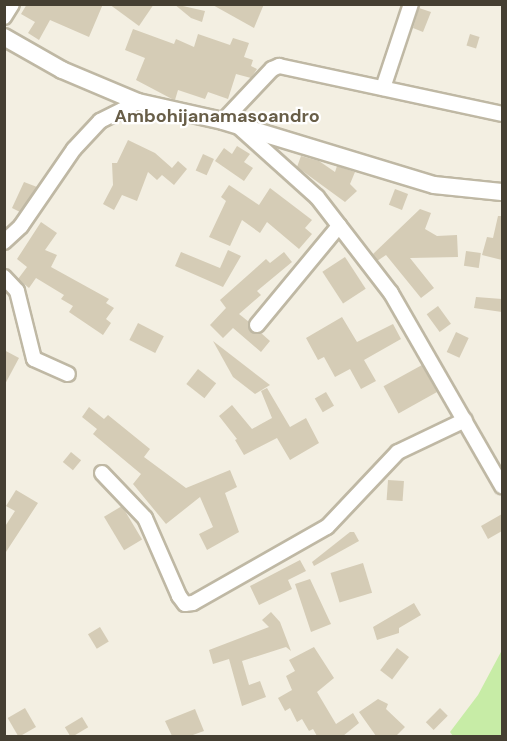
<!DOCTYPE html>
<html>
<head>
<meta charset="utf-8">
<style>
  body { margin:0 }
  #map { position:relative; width:507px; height:741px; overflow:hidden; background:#f3efe2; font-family:"DM Sans",sans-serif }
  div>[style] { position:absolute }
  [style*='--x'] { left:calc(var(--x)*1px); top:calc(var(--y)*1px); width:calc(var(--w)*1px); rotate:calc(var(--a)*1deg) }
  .green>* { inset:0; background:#c7eca6 }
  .building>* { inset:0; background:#d5ccb6; transform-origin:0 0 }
  .roads { filter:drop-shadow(2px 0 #bfb8a4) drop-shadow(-2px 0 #bfb8a4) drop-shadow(0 2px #bfb8a4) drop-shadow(0 -2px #bfb8a4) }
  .minor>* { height:14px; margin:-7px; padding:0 7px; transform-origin:7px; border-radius:7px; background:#fff }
  .tertiary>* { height:16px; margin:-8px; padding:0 8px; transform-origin:8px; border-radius:8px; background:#fff }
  span { translate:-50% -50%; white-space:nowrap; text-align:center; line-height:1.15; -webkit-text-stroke:4.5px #fff; paint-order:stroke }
  .neighbourhood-label { font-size:18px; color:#685e48; font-weight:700 }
  .frame { position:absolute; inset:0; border:6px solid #453f32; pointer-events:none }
</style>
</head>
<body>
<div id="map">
  <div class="green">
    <div style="clip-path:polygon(502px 650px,502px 736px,453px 736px,450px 732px,478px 695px)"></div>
  </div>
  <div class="building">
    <div style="clip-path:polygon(27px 4px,103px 4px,89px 37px,50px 20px,39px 40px,28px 33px,35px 22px,21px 14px)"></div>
    <div style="clip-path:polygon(109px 4px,154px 4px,139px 26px)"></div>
    <div style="clip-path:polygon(174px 4px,205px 11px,202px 22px,191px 18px)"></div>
    <div style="clip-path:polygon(211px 4px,264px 4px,254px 28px)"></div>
    <div style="clip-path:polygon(419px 8px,431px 12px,423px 32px,413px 28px)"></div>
    <div style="clip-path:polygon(133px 29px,174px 44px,176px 39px,194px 47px,198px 34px,230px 45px,233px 38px,249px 43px,244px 57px,253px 60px,251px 66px,257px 69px,251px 78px,236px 74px,228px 99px,208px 92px,205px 99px,178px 90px,175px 100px,172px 99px,136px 80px,145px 58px,125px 50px)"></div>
    <div style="left:470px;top:34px;width:10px;height:12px;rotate:17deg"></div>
    <div style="clip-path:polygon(128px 140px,155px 153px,172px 168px,178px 161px,187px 169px,174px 185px,162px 175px,157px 180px,148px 172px,137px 201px,122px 195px,114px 210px,103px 204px,113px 185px,112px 163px,117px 163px)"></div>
    <div style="clip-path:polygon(237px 146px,250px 154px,244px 162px,253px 168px,244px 181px,215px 161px,224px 148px,232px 154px)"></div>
    <div style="left:203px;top:154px;width:12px;height:18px;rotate:24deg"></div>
    <div style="clip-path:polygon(301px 156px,319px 161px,335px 172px,337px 166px,355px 172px,350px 184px,357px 191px,345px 202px,297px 167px)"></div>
    <div style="clip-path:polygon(24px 182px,37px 187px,20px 212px,12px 208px)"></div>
    <div style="clip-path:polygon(229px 185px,259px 205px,270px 188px,312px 220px,305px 228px,312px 234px,299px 249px,267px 222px,260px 233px,242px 220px,230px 246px,209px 237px,226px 201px,221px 197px)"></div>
    <div style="left:395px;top:189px;width:14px;height:17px;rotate:21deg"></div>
    <div style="clip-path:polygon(420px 209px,431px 213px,425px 229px,437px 236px,457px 235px,458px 257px,410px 258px,434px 288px,421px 298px,386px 255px,377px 261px,373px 254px)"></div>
    <div style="clip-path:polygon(498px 216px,502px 216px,502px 260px,482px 255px,487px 237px,493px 238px)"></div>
    <div style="clip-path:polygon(41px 222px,57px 233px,45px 250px,57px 255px,51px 267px,109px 299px,106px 303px,114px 308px,106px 319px,111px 323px,103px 335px,69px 312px,73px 306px,61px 299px,64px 295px,36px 278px,29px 288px,18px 279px,27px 267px,17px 259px)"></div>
    <div style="clip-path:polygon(228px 250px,241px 256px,223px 287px,175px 266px,181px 252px,220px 268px)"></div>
    <div style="left:466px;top:251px;width:15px;height:15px;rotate:8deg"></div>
    <div style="clip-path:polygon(284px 252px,292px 262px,257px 291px,261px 295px,239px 314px,249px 322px,251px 332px,261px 333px,270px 341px,261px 352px,233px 328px,223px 338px,210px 325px,226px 308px,220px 300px,266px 259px,270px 263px)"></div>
    <div style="left:345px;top:257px;width:38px;height:27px;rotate:57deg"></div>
    <div style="clip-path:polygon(476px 297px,502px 299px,502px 312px,474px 308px)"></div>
    <div style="left:438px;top:306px;width:22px;height:14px;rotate:54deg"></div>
    <div style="clip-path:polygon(342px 317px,357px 342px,393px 324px,401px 339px,364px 360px,376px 381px,361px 389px,350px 369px,335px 377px,324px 357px,318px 360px,306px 338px)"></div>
    <div style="left:138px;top:323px;width:29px;height:19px;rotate:27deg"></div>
    <div style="left:456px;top:332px;width:14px;height:22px;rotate:25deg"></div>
    <div style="clip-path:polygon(213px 341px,270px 385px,255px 394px,233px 377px)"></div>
    <div style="clip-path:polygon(4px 350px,19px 358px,4px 386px)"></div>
    <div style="left:422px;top:365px;width:31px;height:44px;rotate:61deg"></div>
    <div style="left:198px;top:369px;width:23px;height:19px;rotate:38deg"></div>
    <div style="clip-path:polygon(267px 388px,290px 427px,306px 418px,319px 443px,290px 460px,277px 438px,244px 455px,235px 440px,237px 439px,219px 416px,232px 405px,252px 429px,261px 424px,272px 418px,261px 391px)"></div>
    <div style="left:326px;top:392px;width:16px;height:13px;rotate:60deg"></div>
    <div style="clip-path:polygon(89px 407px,104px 419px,108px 415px,150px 449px,144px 457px,186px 488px,230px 470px,237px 487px,225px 493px,239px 532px,207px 550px,199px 534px,213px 527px,200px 497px,166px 524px,133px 484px,141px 474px,93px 434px,97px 429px,82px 417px)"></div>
    <div style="left:71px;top:452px;width:13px;height:13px;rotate:39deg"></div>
    <div style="left:388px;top:480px;width:16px;height:20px;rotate:4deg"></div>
    <div style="clip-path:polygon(16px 490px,38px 503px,4px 555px,4px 528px,15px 511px,6px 506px)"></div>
    <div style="left:122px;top:506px;width:39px;height:21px;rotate:59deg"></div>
    <div style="clip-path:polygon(502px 514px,502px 531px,488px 539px,481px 526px)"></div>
    <div style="clip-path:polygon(350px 532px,354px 532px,359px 541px,314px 566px,312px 562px)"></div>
    <div style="clip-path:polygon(300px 560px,306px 571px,288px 580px,292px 589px,259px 605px,250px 586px)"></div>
    <div style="left:363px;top:563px;width:31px;height:34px;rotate:73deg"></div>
    <div style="clip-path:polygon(310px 579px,331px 624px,311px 632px,295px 584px)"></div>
    <div style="clip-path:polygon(414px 603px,421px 615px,399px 628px,399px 633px,377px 640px,373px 627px)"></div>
    <div style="clip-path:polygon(271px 612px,280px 622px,291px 651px,286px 647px,242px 661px,249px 685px,260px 681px,266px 697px,242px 706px,229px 659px,213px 664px,209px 650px,269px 627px,262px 620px)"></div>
    <div style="left:100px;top:627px;width:17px;height:14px;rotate:59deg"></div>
    <div style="clip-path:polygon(314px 647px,334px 678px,317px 692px,336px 724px,353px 713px,359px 723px,343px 736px,317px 736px,313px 729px,309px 731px,302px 719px,297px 722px,290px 708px,285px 711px,278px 698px,292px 690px,286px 676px,295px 671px,289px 660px)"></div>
    <div style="left:397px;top:648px;width:15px;height:28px;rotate:37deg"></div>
    <div style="clip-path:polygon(378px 699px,388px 704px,386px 709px,405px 727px,396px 736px,376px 736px,359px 712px)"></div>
    <div style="left:25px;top:708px;width:22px;height:20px;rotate:60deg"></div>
    <div style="left:440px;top:708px;width:11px;height:20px;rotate:45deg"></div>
    <div style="clip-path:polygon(195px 709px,204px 731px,190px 736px,172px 736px,165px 721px)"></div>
    <div style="left:82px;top:717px;width:12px;height:20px;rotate:59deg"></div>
  </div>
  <div class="roads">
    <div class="minor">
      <div style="--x:4;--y:17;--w:15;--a:-58"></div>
      <div style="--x:383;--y:88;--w:89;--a:-71.6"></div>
      <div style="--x:223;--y:121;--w:71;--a:-46.7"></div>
      <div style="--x:272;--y:69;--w:8;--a:-23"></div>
      <div style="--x:279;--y:66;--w:228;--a:12.1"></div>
      <div style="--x:240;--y:128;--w:103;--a:41.9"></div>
      <div style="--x:317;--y:197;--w:121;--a:52.4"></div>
      <div style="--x:391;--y:293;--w:223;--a:60.1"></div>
      <div style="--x:4;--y:242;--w:23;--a:-43"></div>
      <div style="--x:21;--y:226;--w:93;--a:-55.5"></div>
      <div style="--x:74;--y:149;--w:38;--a:-47"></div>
      <div style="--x:100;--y:121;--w:42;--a:-26.6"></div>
      <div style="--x:4;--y:277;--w:19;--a:47"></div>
      <div style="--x:17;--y:291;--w:70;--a:76"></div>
      <div style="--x:34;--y:359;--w:37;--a:24"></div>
      <div style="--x:257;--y:325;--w:129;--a:-50.4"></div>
      <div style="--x:102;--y:473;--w:62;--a:46.3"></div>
      <div style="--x:145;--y:518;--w:85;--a:66.4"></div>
      <div style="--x:179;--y:596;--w:10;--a:53"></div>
      <div style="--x:185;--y:604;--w:8;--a:-7"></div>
      <div style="--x:193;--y:603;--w:154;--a:-29.6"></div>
      <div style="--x:327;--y:527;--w:103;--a:-46.6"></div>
      <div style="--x:398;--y:452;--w:74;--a:-25.5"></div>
    </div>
    <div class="tertiary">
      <div style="--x:4;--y:37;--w:67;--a:29.6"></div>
      <div style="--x:62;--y:70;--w:82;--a:22.8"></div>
      <div style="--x:138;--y:102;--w:87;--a:12.6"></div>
      <div style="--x:223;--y:121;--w:220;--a:16.9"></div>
      <div style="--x:434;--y:185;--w:68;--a:5.9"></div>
    </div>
  </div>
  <div class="neighbourhood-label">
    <span style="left:217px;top:116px">Ambohijanamasoandro</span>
  </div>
  <div class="frame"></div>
</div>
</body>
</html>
